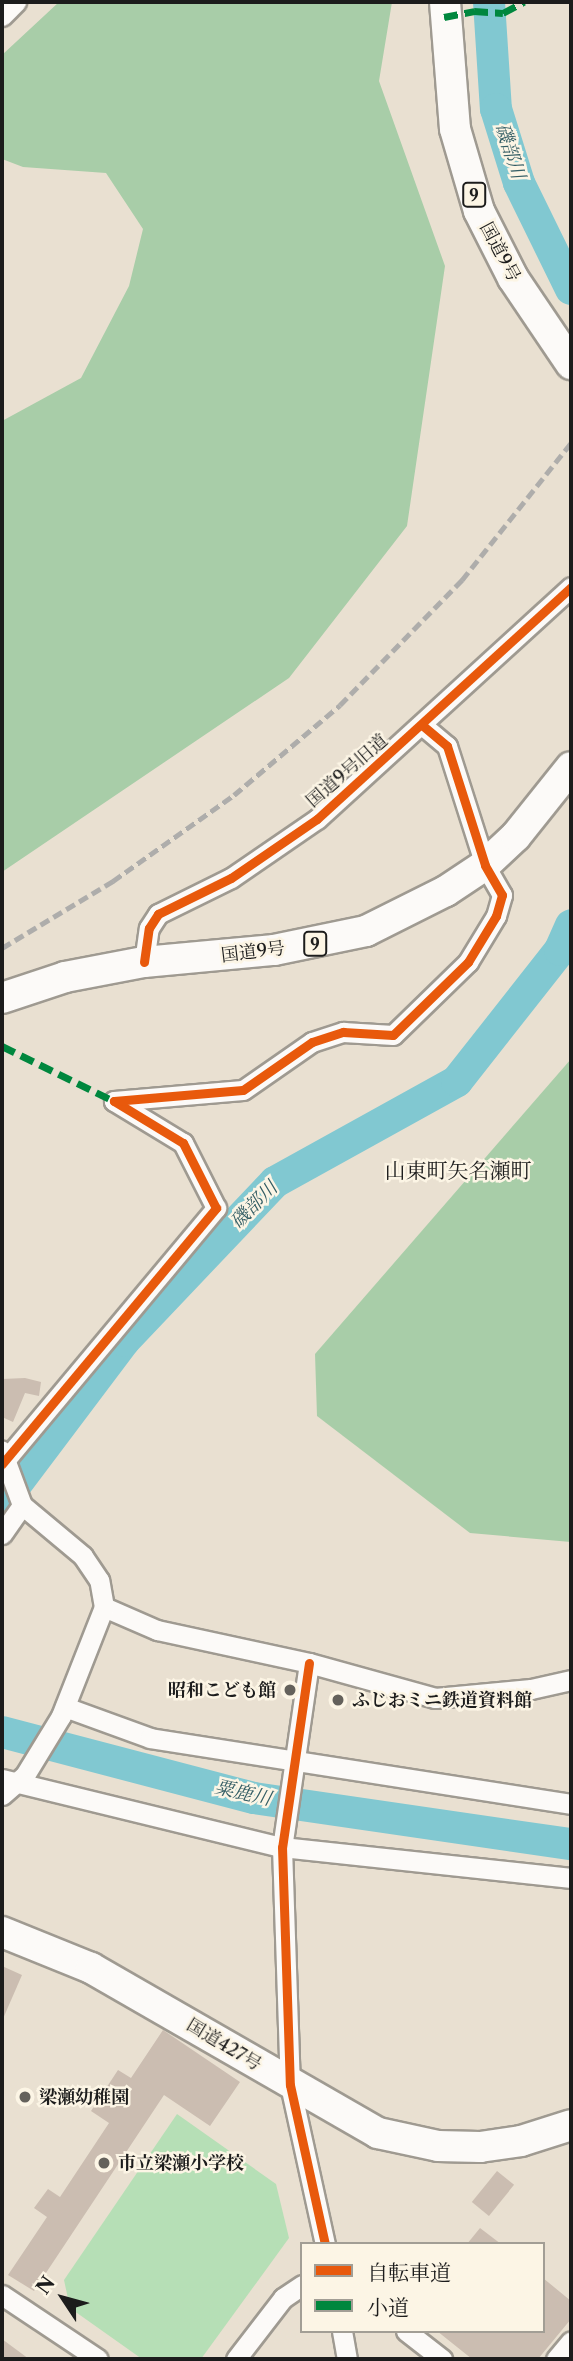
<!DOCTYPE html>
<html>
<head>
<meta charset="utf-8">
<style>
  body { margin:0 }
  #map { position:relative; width:573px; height:2361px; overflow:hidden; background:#e9e0d1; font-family:"Libre Caslon Text","Noto Serif JP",serif }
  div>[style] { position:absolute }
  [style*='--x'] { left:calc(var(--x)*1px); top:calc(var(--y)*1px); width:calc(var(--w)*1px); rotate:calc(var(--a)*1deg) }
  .green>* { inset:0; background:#b6dfb6 }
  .forest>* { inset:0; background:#a8cda8 }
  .river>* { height:32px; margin:-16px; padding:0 16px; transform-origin:16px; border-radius:16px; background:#81c8d1 }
  .building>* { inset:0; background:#cbbdb1; transform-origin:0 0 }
  .roads { filter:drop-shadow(2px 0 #9f9a91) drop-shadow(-2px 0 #9f9a91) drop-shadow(0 2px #9f9a91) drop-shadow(0 -2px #9f9a91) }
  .minor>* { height:19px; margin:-9.5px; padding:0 9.5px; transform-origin:9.5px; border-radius:9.5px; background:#fcfaf8 }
  .highway>* { height:30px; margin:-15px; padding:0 15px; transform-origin:15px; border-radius:15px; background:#fcfaf8 }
  .rail>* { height:5px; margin-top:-2.5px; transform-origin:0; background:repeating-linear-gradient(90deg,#aeadab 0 10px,transparent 0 15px) }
  .quiet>* { height:7px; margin-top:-3.5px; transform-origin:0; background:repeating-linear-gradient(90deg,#00873e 0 14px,transparent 0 21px) }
  .cycleway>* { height:9px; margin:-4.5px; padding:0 4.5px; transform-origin:4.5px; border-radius:4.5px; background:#e8590c }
  .dots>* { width:19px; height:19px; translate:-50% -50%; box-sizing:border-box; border:4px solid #fcf5e5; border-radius:50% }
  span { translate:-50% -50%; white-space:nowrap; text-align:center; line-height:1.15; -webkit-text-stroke:5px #fcf5e5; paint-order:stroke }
  .shield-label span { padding:2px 5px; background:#fcf5e5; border:2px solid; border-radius:5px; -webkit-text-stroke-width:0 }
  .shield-label { font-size:16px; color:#1c1c1c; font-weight:700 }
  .street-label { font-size:18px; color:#1c1c1c }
  .poi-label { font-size:18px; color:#1c1c1c; font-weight:700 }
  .right { translate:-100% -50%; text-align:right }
  .left { translate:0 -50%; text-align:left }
  .water-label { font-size:19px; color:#335d64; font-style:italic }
  .quarter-label { font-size:21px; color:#1c1c1c }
  .frame { position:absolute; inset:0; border:4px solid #1c1c1c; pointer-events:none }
  .legend { position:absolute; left:300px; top:2242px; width:245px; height:91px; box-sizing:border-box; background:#fcf5e5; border:2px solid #a29e95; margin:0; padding:9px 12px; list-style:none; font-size:21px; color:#1c1c1c }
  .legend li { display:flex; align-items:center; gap:14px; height:35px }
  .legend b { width:35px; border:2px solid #a29e95 }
  .north { position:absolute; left:28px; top:2263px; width:70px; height:70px; -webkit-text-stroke:5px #fcf5e5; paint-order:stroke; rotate:306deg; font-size:19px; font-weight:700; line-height:28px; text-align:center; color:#1c1c1c }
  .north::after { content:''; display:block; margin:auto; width:24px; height:32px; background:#1c1c1c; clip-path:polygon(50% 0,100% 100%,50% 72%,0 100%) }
</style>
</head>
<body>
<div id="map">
  <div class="green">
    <div style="clip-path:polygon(177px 2114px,276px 2184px,289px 2238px,201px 2359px,142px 2359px,70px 2308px,64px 2280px)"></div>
  </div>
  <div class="forest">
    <div style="clip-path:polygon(59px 2px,392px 2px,379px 81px,445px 266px,407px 526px,289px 678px,2px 872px,2px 421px,81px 378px,129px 286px,143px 229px,106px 173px,23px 167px,2px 159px,2px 55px)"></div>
    <div style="clip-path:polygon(571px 1059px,571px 1542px,470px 1533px,317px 1416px,315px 1354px)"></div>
  </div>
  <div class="river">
    <div style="--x:489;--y:2;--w:107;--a:86.3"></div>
    <div style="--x:496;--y:109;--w:77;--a:72.7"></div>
    <div style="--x:519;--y:183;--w:118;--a:63.9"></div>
    <div style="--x:2;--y:1503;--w:203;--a:-53"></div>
    <div style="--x:124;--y:1341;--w:219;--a:-46.5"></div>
    <div style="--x:275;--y:1182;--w:208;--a:-29"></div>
    <div style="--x:457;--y:1081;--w:167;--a:-51.8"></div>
    <div style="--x:560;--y:950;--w:27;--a:-66"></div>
    <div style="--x:2;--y:1732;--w:260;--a:14.7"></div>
    <div style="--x:254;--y:1798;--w:320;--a:8.3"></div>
  </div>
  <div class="building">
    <div style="clip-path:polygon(25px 1378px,41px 1382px,39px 1396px,25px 1393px,13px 1422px,2px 1417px,2px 1379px)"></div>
    <div style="clip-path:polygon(2px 1966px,22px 1975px,2px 2021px)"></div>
    <div style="clip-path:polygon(163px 2030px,240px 2082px,210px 2126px,164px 2095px,34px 2291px,8px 2275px,47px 2217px,34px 2208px,48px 2189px,60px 2197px,109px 2123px,91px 2111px,118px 2070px,131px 2078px)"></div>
    <div style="left:497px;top:2171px;width:22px;height:40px;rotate:39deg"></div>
    <div style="clip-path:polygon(480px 2228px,501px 2244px,467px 2244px)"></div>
    <div style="clip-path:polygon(543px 2278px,571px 2301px,571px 2319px,538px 2359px,472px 2359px,437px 2331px,543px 2331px)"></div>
    <div style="clip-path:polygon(2px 2339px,29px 2359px,2px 2359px)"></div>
  </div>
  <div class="roads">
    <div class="minor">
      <div style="--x:2;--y:16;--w:20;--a:-45"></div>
      <div style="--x:144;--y:962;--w:34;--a:-82"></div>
      <div style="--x:149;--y:928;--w:17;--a:-57"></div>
      <div style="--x:158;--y:914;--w:81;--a:-26.3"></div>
      <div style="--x:231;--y:878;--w:104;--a:-34.5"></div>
      <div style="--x:317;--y:819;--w:344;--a:-42.4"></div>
      <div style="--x:2;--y:1464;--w:334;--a:-50.1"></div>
      <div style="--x:216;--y:1208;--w:73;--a:-116.9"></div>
      <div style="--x:183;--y:1143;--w:81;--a:-148.7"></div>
      <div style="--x:114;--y:1101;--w:129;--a:-4.9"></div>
      <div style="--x:243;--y:1090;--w:84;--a:-34.8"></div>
      <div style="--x:312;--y:1042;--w:33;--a:-18"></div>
      <div style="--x:343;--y:1032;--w:50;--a:3.4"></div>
      <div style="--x:393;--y:1035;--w:105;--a:-44.2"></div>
      <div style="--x:468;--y:962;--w:54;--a:-58.7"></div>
      <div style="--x:496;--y:916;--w:22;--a:-74"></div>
      <div style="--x:502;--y:895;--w:34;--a:-120"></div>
      <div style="--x:485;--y:865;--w:125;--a:-107.7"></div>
      <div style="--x:447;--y:746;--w:33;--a:-140"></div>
      <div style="--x:2;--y:1534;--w:35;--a:-55"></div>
      <div style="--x:104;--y:1607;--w:58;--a:23.5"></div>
      <div style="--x:157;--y:1630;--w:156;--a:12.2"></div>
      <div style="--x:309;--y:1663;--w:131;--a:15.5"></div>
      <div style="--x:435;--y:1698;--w:96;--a:-5.4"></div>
      <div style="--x:531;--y:1689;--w:41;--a:-12.7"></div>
      <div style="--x:309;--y:1663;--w:186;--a:98.3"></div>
      <div style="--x:282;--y:1847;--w:238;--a:88.1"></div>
      <div style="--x:290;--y:2085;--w:163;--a:77.6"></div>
      <div style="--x:65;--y:1707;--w:90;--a:20"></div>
      <div style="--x:150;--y:1738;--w:426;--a:8.9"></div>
      <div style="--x:2;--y:1779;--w:288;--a:13.7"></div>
      <div style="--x:282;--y:1847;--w:291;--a:6.1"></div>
      <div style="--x:2;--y:1795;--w:30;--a:-41"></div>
      <div style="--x:25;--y:1775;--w:69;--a:-58.6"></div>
      <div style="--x:61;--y:1716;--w:117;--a:-68.5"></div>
      <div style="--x:104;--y:1607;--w:27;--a:-100"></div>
      <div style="--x:99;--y:1580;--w:29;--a:-124"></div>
      <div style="--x:83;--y:1556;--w:80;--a:-140.1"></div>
      <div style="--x:22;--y:1505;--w:58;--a:-110.3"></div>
      <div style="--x:2;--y:2295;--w:115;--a:33.7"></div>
      <div style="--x:342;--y:2331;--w:28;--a:80"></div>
      <div style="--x:406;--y:2331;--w:46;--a:37.9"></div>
      <div style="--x:236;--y:2359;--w:77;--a:-52.4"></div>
      <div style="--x:283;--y:2298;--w:23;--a:-34"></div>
      <div style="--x:556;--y:2359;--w:23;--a:-50"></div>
    </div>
    <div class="highway">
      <div style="--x:445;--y:2;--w:127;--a:85.5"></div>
      <div style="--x:455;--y:129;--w:85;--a:73.7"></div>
      <div style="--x:479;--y:211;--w:75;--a:63.1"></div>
      <div style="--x:513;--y:278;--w:104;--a:56"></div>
      <div style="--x:2;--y:998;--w:66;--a:-18.4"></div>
      <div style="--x:65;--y:977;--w:80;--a:-10.8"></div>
      <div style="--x:144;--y:962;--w:131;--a:-5.3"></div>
      <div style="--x:274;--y:950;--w:94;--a:-11.7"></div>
      <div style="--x:366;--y:931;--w:89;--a:-26.6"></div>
      <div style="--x:446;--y:891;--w:47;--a:-33.7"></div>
      <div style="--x:485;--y:865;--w:42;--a:-43.1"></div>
      <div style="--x:516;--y:836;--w:88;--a:-51.4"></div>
      <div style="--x:2;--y:1932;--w:96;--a:22"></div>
      <div style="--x:91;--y:1968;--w:331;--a:29.9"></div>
      <div style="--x:378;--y:2133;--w:61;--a:12.2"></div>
      <div style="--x:438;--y:2146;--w:42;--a:1.4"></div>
      <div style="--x:480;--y:2147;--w:41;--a:-8.3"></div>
      <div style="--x:521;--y:2141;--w:52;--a:-17.7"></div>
    </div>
  </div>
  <div class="rail">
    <div style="--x:2;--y:948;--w:130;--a:-31.1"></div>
    <div style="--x:113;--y:881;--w:148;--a:-35.4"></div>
    <div style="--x:234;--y:795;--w:139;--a:-40.3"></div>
    <div style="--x:340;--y:705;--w:175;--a:-45.7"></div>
    <div style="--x:462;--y:580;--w:175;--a:-51.5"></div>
  </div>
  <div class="quiet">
    <div style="--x:444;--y:17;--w:31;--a:-11"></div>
    <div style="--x:474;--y:11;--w:29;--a:4"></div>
    <div style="--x:503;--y:13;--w:24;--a:-28"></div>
    <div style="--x:2;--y:1046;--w:125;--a:26.2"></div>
  </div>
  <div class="cycleway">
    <div style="--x:144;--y:962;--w:34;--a:-82"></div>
    <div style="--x:149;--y:928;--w:17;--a:-57"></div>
    <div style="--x:158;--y:914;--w:81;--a:-26.3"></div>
    <div style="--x:231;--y:878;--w:104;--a:-34.5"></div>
    <div style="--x:317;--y:819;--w:344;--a:-42.4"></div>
    <div style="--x:2;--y:1464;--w:334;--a:-50.1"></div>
    <div style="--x:216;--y:1208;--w:73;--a:-116.9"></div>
    <div style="--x:183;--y:1143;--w:81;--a:-148.7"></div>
    <div style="--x:114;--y:1101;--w:129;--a:-4.9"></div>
    <div style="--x:243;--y:1090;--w:84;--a:-34.8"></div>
    <div style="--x:312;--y:1042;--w:33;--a:-18"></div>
    <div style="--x:343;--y:1032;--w:50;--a:3.4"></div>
    <div style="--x:393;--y:1035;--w:105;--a:-44.2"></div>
    <div style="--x:468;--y:962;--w:54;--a:-58.7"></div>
    <div style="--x:496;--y:916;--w:22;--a:-74"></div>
    <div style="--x:502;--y:895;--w:34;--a:-120"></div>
    <div style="--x:485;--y:865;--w:125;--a:-107.7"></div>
    <div style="--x:447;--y:746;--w:33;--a:-140"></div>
    <div style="--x:309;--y:1663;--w:186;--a:98.3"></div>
    <div style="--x:282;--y:1847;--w:238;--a:88.1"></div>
    <div style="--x:290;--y:2085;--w:163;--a:77.6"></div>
  </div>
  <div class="dots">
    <div style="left:290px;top:1690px;background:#64615b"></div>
    <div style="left:338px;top:1700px;background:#64615b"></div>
    <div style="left:25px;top:2097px;background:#64615b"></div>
    <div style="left:104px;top:2163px;background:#64615b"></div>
  </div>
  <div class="shield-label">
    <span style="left:474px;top:195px">9</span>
    <span style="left:315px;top:944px">9</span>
  </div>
  <div class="street-label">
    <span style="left:500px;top:252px;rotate:62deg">国道9号</span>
    <span style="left:347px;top:771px;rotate:-41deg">国道9号旧道</span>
    <span style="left:253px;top:952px;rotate:-7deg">国道9号</span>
    <span style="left:224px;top:2045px;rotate:31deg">国道427号</span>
  </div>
  <div class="poi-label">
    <span class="right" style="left:276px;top:1690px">昭和こども館</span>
    <span class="left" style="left:352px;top:1700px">ふじおミニ鉄道資料館</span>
    <span class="left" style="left:39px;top:2097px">梁瀬幼稚園</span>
    <span class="left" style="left:118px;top:2163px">市立梁瀬小学校</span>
  </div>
  <div class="water-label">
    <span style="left:510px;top:151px;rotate:72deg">磯部川</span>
    <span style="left:254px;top:1205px;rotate:-45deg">磯部川</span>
    <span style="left:243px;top:1793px;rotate:13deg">粟鹿川</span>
  </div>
  <div class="quarter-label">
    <span style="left:458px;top:1171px">山東町矢名瀬町</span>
  </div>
  <div class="frame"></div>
  <ul class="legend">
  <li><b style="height:9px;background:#e8590c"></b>自転車道</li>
  <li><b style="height:9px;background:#00873e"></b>小道</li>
  </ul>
  <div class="north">N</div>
</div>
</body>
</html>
